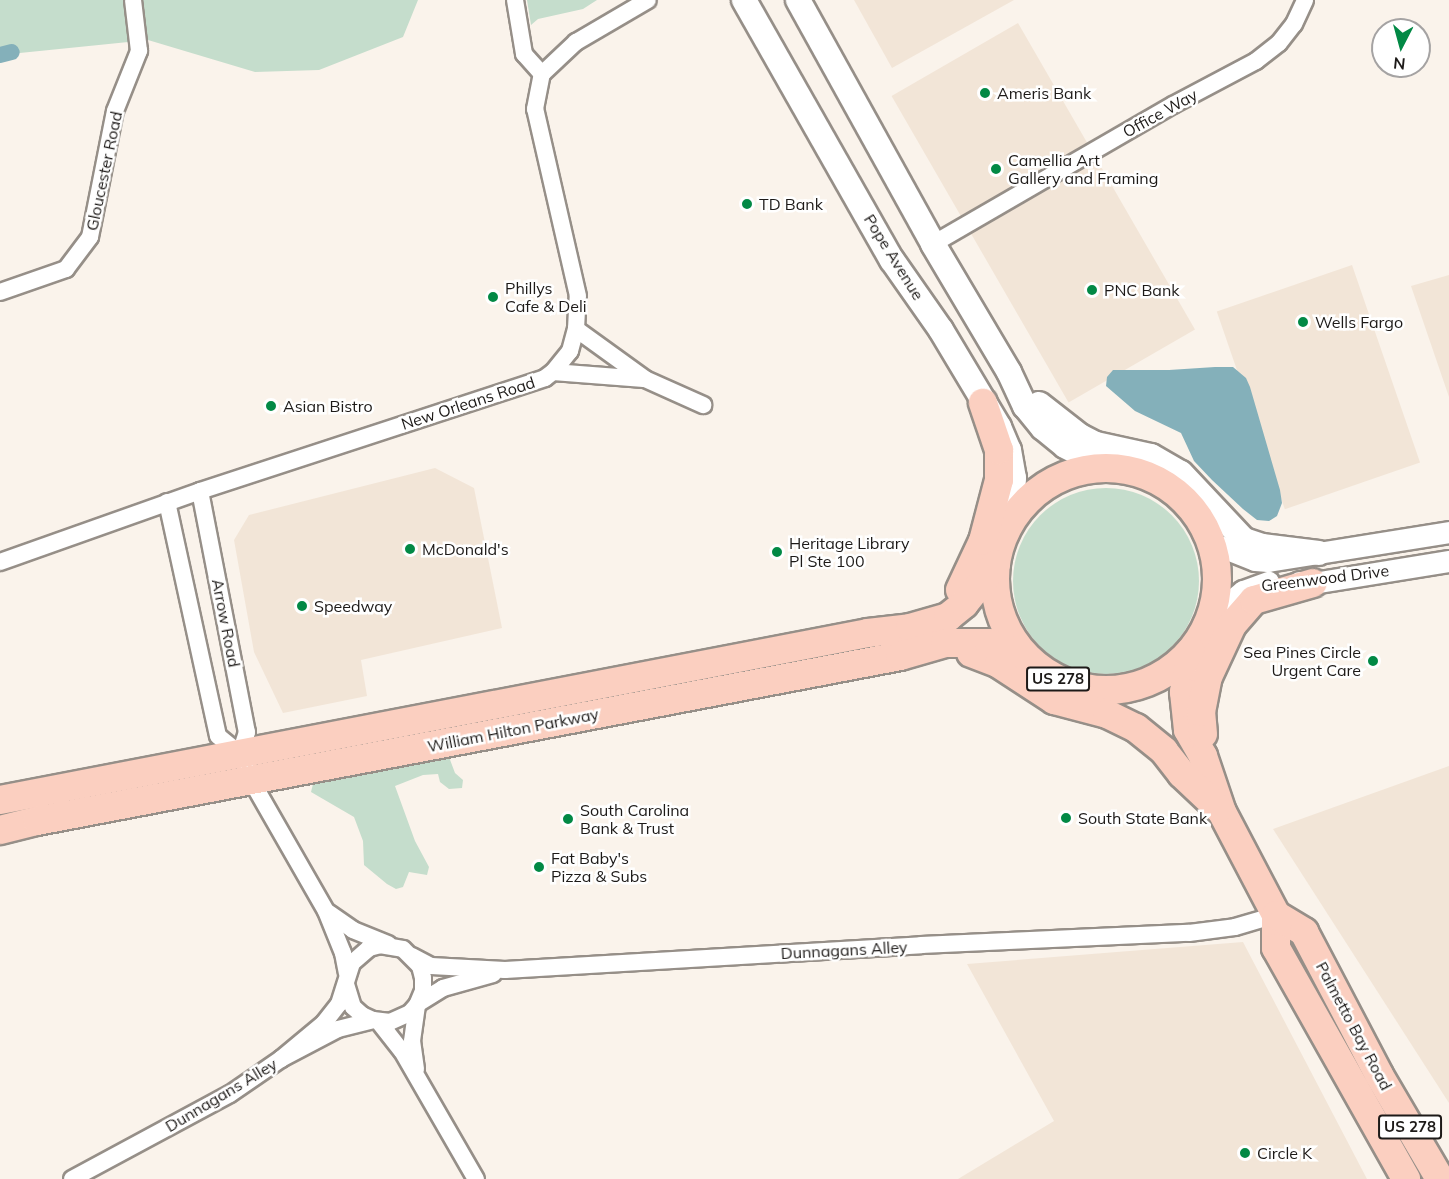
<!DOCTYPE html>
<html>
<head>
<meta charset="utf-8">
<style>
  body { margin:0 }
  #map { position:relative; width:1449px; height:1179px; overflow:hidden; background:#faf3eb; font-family:Mulish,sans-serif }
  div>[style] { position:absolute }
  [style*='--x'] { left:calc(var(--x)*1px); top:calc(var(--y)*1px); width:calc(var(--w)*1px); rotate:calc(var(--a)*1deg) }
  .built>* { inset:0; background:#f2e5d7; transform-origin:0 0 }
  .green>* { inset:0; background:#c5ddcc }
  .round { border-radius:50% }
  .water>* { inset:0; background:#84b0ba }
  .canal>* { height:16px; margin:-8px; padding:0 8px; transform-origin:8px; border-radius:8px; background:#84b0ba }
  .roads { filter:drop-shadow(2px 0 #968f88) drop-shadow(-2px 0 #968f88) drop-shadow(0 2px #968f88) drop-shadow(0 -2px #968f88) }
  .minor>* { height:16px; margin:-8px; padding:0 8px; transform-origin:8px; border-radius:8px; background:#fff }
  .tertiary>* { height:21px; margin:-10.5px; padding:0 10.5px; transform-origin:10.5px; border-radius:10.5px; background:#fff }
  .secondary>* { height:24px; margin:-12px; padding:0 12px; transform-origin:12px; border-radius:12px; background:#fff }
  .trunk>* { height:28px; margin:-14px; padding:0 14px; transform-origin:14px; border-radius:14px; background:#fbcfc0 }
  .trunk>.ring { margin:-14px; padding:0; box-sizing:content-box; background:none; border:28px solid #fbcfc0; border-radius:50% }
  .dots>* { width:16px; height:16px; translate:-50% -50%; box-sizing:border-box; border:3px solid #fff; border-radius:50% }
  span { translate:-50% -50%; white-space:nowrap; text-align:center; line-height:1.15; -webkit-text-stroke:5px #fff; paint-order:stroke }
  .shield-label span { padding:2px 4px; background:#fff; border:2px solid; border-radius:4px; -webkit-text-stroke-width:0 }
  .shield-label { font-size:15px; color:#1d1a18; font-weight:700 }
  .poi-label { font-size:16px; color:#1d1a18 }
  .left { translate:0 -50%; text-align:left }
  .right { translate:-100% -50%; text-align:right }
  .street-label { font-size:16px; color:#1d1a18 }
  .north { position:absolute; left:1371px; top:18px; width:60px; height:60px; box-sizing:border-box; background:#fff; border:2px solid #a5a3a3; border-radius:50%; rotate:186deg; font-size:16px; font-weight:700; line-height:24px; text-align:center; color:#1d1a18 }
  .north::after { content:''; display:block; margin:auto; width:21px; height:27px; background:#028945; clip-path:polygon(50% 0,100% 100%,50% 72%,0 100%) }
</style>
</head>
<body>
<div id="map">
  <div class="built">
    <div style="clip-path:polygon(854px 0,1014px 0,892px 68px)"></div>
    <div style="left:1018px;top:23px;width:354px;height:146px;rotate:60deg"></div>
    <div style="left:1352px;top:265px;width:209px;height:143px;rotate:71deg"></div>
    <div style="clip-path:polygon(1449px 275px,1449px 397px,1411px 286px)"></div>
    <div style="clip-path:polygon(435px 468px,474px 488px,502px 628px,361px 660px,367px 696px,283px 713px,254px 652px,234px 540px,249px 515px)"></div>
    <div style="clip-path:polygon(1449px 766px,1449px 1103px,1273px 829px)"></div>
    <div style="clip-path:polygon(1243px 942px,1367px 1179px,958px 1179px,1054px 1121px,967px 964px)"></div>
  </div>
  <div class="green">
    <div style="clip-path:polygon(0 0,418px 0,403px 37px,319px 70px,255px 72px,148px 40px,0 55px)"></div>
    <div style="clip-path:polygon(527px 0,597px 0,583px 9px,538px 19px,531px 25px)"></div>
    <div class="round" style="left:1013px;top:488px;width:186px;height:186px"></div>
    <div style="clip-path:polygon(449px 757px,455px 773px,463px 780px,462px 788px,449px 789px,440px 782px,438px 774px,423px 775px,395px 786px,415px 841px,429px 867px,427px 875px,409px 872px,403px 887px,396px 889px,387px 884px,364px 865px,363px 841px,354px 817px,311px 792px,313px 784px,319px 779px,433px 758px)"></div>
  </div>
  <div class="water">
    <div style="clip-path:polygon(1215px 367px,1233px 367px,1246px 378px,1250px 387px,1280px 490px,1282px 503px,1277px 516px,1269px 521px,1257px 520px,1243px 509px,1212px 480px,1194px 461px,1181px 433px,1135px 411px,1106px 386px,1107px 377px,1113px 370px,1169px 370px)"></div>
  </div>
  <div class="canal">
    <div style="--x:0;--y:55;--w:12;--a:-14"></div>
  </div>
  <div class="roads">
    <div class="minor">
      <div style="--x:515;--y:0;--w:55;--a:80.5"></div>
      <div style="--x:524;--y:54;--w:27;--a:48"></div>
      <div style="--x:933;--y:244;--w:277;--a:-30.1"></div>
      <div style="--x:1173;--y:105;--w:94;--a:-27.9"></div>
      <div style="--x:1256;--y:61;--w:29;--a:-38"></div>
      <div style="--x:1279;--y:43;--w:24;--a:-52"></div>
      <div style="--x:1294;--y:24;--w:26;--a:-65"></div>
      <div style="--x:0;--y:292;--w:70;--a:-19.2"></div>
      <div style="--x:66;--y:269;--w:40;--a:-53"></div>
      <div style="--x:90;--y:237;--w:128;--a:-78.8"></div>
      <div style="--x:115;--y:111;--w:65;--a:-68.2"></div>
      <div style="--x:139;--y:51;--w:51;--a:-96.7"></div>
      <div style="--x:576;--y:329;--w:85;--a:35.9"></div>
      <div style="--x:645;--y:379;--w:64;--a:24.1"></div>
      <div style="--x:553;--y:372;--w:91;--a:4.4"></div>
      <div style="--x:200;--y:491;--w:246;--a:79"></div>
      <div style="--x:247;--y:732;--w:23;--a:108"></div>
      <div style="--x:167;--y:502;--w:239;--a:77.7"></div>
      <div style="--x:218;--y:736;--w:28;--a:39"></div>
      <div style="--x:240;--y:754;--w:28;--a:67"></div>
      <div style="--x:251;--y:780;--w:151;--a:60.2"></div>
      <div style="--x:326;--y:911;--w:45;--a:68"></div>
      <div style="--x:343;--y:953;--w:20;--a:79"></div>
      <div style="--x:0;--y:562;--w:212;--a:-19.5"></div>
      <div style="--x:200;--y:491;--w:363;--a:-18.1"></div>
      <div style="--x:545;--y:378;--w:10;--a:-37"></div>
      <div style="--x:553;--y:372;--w:27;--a:-51"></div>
      <div style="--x:570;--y:351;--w:23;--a:-75"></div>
      <div style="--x:576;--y:329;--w:33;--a:-87"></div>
      <div style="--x:578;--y:296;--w:192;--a:-102.9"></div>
      <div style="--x:535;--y:109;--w:36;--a:-79"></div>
      <div style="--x:542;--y:74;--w:47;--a:-43.3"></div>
      <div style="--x:576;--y:42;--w:83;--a:-30.3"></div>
      <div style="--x:329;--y:913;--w:29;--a:35"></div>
      <div style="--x:353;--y:930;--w:38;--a:22"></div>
      <div style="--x:412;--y:956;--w:21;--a:28"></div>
      <div style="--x:431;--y:966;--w:74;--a:3.1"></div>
      <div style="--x:505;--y:970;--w:417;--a:-3.4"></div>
      <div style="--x:921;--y:945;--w:268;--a:-2.6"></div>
      <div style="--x:1189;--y:933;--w:46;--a:-7.4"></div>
      <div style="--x:1235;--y:927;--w:43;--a:-16.3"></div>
      <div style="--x:419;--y:1003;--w:28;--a:-32"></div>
      <div style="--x:443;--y:988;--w:52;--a:-15.6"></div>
      <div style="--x:379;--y:1022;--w:37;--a:52"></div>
      <div style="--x:402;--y:1051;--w:148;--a:60"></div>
      <div style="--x:281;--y:1059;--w:56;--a:-39.9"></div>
      <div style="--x:324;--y:1023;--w:24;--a:-52"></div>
      <div style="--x:339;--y:1004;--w:43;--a:-72.4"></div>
      <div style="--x:352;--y:963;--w:23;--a:-41"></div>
      <div style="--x:369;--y:948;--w:11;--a:-15"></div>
      <div style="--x:380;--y:945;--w:23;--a:10"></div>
      <div style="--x:403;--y:949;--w:24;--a:45"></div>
      <div style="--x:420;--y:966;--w:12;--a:76"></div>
      <div style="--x:423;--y:978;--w:13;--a:90"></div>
      <div style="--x:423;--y:991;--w:15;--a:113"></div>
      <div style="--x:417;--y:1005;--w:11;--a:131"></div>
      <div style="--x:410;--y:1013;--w:22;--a:156"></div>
      <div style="--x:390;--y:1022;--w:17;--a:-173"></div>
      <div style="--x:373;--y:1020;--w:12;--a:-156"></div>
      <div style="--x:362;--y:1015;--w:12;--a:-138"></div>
      <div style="--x:353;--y:1007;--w:24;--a:-107"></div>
      <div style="--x:416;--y:1069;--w:28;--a:-98"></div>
      <div style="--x:412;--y:1041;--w:36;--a:-82"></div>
      <div style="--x:72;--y:1179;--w:179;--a:-28.3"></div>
      <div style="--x:230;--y:1094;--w:62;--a:-34.5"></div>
      <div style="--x:281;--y:1059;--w:64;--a:-27.8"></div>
      <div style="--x:338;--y:1029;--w:36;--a:-14"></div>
    </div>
    <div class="tertiary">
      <div style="--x:1212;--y:543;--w:46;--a:21.6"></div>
      <div style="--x:1255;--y:560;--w:13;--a:4"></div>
      <div style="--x:1268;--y:561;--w:183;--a:-9.1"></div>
      <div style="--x:1299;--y:582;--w:14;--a:4"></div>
      <div style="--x:1313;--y:583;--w:138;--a:-9.2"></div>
      <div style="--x:1211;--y:618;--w:42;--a:-40.2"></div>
      <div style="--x:1243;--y:591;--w:27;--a:-20"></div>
    </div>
    <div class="secondary">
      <div style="--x:744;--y:0;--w:299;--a:60.4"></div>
      <div style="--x:892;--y:260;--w:85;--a:55"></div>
      <div style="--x:941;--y:330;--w:113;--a:59.1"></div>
      <div style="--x:999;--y:427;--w:25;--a:67"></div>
      <div style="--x:1009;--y:450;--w:28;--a:80"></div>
      <div style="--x:1014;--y:478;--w:45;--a:93.8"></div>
      <div style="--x:798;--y:0;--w:279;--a:61"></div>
      <div style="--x:933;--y:244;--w:149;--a:59.3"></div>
      <div style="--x:1009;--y:372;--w:38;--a:65"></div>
      <div style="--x:1025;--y:406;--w:28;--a:51"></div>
      <div style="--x:1043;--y:428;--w:28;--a:39"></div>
      <div style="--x:1065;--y:446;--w:48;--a:27.1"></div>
      <div style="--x:1039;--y:404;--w:52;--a:38"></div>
      <div style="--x:1080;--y:436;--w:18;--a:27"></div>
      <div style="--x:1096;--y:444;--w:56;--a:12.3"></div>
      <div style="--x:1151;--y:456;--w:34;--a:30"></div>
      <div style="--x:1181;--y:473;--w:92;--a:46.8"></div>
      <div style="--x:1244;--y:540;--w:19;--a:18"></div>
      <div style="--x:1262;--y:546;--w:57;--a:7"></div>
    </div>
    <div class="trunk">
      <div class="ring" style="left:995px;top:468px;width:194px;height:194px"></div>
      <div style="--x:960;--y:590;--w:54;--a:-64.9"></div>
      <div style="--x:983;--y:541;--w:63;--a:-75.3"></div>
      <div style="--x:999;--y:480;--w:30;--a:-90"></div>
      <div style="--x:999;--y:450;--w:50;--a:-108.8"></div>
      <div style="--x:1191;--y:651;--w:42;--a:99.7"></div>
      <div style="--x:1184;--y:692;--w:38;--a:84"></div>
      <div style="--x:1188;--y:730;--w:30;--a:60"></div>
      <div style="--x:1203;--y:756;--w:59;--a:71.3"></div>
      <div style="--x:1222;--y:812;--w:116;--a:62.3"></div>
      <div style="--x:1276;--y:915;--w:33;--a:90"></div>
      <div style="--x:1276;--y:948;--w:265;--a:60.6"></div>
      <div style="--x:971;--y:653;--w:30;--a:21"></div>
      <div style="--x:999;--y:664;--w:66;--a:33.2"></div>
      <div style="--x:1054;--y:700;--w:55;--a:14.8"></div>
      <div style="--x:1107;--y:714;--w:32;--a:26"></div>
      <div style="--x:1136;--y:728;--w:36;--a:39"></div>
      <div style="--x:1164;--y:751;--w:29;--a:52"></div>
      <div style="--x:1182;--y:774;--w:50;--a:43.4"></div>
      <div style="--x:1203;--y:734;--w:22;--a:-95"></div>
      <div style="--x:1201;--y:712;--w:36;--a:-79"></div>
      <div style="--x:1208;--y:677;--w:57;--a:-65.2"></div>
      <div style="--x:1232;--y:625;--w:33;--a:-49"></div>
      <div style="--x:1254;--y:600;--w:61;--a:-16.1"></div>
      <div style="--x:0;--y:800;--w:884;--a:-10.89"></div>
      <div style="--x:868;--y:633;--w:42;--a:-6.8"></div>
      <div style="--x:910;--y:628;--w:40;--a:-16"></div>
      <div style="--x:948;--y:617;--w:21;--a:-39"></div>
      <div style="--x:964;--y:604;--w:51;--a:-51.3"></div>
      <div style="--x:0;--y:830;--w:38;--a:-14"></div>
      <div style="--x:37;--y:821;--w:879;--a:-10.82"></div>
      <div style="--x:900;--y:656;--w:47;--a:-16.1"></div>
      <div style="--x:945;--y:643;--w:44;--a:0"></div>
      <div style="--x:989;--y:643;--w:37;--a:19"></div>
      <div style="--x:1276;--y:915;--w:33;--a:31"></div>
      <div style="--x:1304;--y:932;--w:161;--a:62.3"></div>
      <div style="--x:1379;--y:1075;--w:121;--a:59.6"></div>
    </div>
  </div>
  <div class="dots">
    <div style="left:985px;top:93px;background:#028945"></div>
    <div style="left:996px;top:169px;background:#028945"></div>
    <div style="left:747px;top:204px;background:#028945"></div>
    <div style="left:1092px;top:290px;background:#028945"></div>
    <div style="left:493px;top:297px;background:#028945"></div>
    <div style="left:1303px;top:322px;background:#028945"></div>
    <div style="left:271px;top:406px;background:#028945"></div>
    <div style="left:410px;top:549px;background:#028945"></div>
    <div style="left:777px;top:552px;background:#028945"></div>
    <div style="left:302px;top:606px;background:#028945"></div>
    <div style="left:1373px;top:661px;background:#028945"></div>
    <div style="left:1066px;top:818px;background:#028945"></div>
    <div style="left:568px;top:819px;background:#028945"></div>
    <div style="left:539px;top:867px;background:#028945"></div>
    <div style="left:1245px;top:1153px;background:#028945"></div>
  </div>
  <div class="shield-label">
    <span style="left:1058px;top:679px">US 278</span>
    <span style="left:1410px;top:1127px">US 278</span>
  </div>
  <div class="poi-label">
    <span class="left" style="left:997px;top:93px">Ameris Bank</span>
    <span class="left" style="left:1008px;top:169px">Camellia Art<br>Gallery and Framing</span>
    <span class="left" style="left:759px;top:204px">TD Bank</span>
    <span class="left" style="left:505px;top:297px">Phillys<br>Cafe &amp; Deli</span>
    <span class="left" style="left:1104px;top:290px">PNC Bank</span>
    <span class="left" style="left:1315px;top:322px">Wells Fargo</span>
    <span class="left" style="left:283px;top:406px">Asian Bistro</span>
    <span class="left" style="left:789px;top:552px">Heritage Library<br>Pl Ste 100</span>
    <span class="left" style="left:422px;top:549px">McDonald's</span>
    <span class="left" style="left:314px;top:606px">Speedway</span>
    <span class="right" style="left:1361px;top:661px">Sea Pines Circle<br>Urgent Care</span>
    <span class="left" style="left:580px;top:819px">South Carolina<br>Bank &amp; Trust</span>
    <span class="left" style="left:1078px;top:818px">South State Bank</span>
    <span class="left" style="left:551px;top:867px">Fat Baby's<br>Pizza &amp; Subs</span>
    <span class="left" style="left:1257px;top:1153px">Circle K</span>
  </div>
  <div class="street-label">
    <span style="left:1160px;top:113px;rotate:-29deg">Office Way</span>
    <span style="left:104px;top:171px;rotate:-78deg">Gloucester Road</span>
    <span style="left:894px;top:257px;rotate:58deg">Pope Avenue</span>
    <span style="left:468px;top:403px;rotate:-18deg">New Orleans Road</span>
    <span style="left:1325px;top:578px;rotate:-7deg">Greenwood Drive</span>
    <span style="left:226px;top:623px;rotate:79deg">Arrow Road</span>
    <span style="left:513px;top:730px;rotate:-11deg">William Hilton Parkway</span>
    <span style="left:844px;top:950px;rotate:-3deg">Dunnagans Alley</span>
    <span style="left:1354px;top:1026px;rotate:62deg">Palmetto Bay Road</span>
    <span style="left:221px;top:1095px;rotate:-31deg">Dunnagans Alley</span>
  </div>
  <div class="north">N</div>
</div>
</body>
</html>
